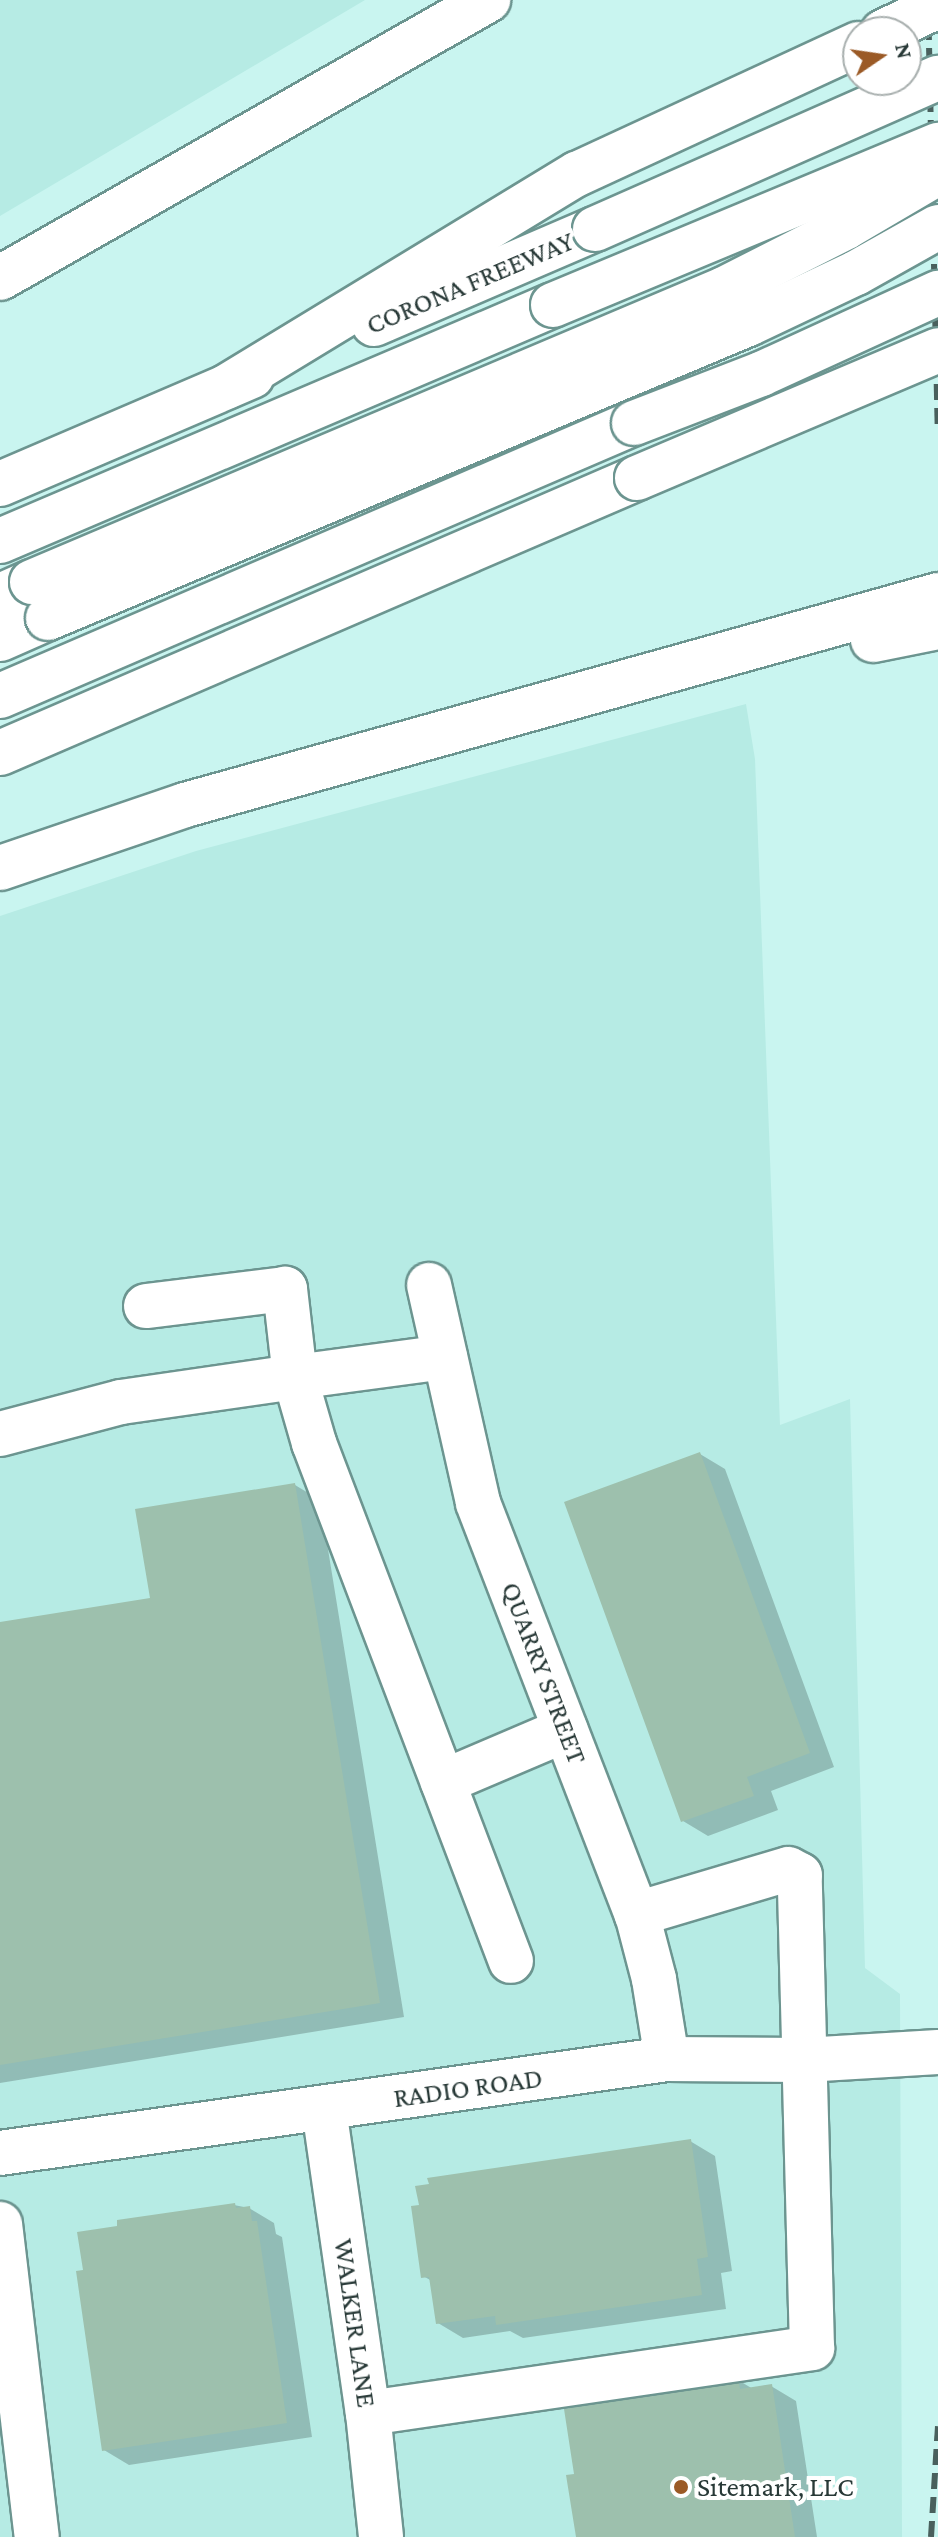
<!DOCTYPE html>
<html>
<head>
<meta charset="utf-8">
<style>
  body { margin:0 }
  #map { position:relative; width:938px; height:2537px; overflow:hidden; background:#c9f5f0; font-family:"Crimson Pro",serif }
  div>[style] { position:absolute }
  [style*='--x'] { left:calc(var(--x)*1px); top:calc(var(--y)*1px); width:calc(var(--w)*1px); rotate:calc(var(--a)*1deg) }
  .built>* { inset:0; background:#b6ebe4 }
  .shadow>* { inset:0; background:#0003 }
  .building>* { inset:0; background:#9dc0ad }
  .roads { filter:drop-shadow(2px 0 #6c9590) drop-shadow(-2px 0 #6c9590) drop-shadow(0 2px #6c9590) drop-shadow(0 -2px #6c9590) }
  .minor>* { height:44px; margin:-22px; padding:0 22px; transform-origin:22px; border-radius:22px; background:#fff }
  .highway>* { height:44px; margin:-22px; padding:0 22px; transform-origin:22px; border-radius:22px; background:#fff }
  .rail>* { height:6px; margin-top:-3px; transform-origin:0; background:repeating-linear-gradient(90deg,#49605d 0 16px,transparent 0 24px) }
  .bridges { filter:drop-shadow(2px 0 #6c9590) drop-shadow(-2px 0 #6c9590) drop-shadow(0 2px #6c9590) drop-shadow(0 -2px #6c9590) }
  .highway-bridge>* { height:44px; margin:-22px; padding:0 22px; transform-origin:22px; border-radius:22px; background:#fff }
  .dots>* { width:22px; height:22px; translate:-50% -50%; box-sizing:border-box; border:4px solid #fff; border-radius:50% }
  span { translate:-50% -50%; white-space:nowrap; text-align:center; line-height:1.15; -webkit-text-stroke:8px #fff; paint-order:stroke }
  .street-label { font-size:28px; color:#283937 }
  .poi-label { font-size:28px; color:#283937 }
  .left { translate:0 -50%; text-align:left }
  .north { position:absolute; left:842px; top:16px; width:80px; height:80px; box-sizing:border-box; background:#fff; border:2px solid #a9b0af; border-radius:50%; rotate:77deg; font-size:22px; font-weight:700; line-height:32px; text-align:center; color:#283937 }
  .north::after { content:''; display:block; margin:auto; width:28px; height:36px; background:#9b5a26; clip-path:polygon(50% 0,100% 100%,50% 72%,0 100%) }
</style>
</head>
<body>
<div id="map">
  <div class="built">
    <div style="clip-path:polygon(0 0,365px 0,0 216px)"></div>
    <div style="clip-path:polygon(746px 704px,755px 759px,780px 1425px,850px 1399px,865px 1968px,900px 1994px,902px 2537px,0 2537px,0 916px,196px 851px)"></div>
  </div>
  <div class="shadow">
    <div style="clip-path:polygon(700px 1454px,725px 1469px,834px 1767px,771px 1791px,778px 1810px,708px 1836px,683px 1821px)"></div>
    <div style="clip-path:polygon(295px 1485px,320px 1500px,404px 2017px,0 2083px,0 1624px,152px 1600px)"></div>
    <div style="clip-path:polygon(690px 2141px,715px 2156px,732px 2271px,721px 2273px,726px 2309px,523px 2338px,510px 2331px,463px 2338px,438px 2323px,432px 2281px,423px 2276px)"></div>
    <div style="clip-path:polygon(234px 2205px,249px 2208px,274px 2223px,276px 2234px,282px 2237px,312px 2437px,129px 2465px,104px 2450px)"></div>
    <div style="clip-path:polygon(738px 2380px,753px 2389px,771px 2386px,796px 2401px,817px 2537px,578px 2537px,576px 2476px)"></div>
  </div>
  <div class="building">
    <div style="clip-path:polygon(700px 1452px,810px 1753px,747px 1777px,754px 1796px,681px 1822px,564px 1502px)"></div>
    <div style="clip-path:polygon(295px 1483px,380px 2003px,0 2065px,0 1622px,150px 1598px,135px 1509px)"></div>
    <div style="clip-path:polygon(691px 2139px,708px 2257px,697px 2259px,702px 2295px,496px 2325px,495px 2316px,436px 2324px,429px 2277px,421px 2278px,411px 2206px,419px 2205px,415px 2186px,429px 2184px,427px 2178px)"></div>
    <div style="clip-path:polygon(235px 2203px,236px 2208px,250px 2206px,252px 2221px,257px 2221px,287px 2423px,102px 2451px,76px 2271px,83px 2270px,77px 2232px,117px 2226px,117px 2220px)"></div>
    <div style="clip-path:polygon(738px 2378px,740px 2389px,772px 2384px,795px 2537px,576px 2537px,566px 2475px,574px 2474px,564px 2409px)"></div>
  </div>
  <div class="roads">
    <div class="minor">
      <div style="--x:429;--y:1285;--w:223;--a:77.3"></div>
      <div style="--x:478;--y:1503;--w:441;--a:68.9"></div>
      <div style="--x:637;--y:1914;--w:67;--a:75.3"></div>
      <div style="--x:654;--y:1979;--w:81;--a:80.8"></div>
      <div style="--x:445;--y:1357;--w:151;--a:172.4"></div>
      <div style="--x:295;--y:1377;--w:69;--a:73.9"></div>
      <div style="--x:314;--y:1443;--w:554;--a:69.18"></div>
      <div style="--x:0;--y:1434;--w:125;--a:-14.8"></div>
      <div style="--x:121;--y:1402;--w:176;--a:-8.2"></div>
      <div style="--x:295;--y:1377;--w:89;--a:-96.5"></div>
      <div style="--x:285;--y:1289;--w:140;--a:173"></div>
      <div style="--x:443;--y:1782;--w:133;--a:-23.1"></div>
      <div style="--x:324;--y:2109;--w:307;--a:81.8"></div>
      <div style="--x:368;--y:2413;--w:125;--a:84"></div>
      <div style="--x:0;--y:2153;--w:674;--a:-8.02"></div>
      <div style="--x:667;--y:2059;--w:137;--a:0.4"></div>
      <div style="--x:804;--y:2060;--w:134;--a:-3.4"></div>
      <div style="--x:0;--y:2224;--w:315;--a:83.3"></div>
      <div style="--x:368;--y:2413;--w:449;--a:-8.3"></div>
      <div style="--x:812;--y:2348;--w:473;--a:-91.5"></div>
      <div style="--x:800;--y:1875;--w:13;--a:-153"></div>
      <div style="--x:788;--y:1869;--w:158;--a:163.4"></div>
    </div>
    <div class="highway">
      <div style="--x:0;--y:278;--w:562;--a:-29.67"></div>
      <div style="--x:374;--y:324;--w:241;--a:-23.3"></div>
      <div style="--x:226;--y:387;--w:411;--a:-31.3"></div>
      <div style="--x:577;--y:174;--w:310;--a:-24.8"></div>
      <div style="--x:0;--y:484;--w:274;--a:-23.2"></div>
      <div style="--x:0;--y:541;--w:601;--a:-23.11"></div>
      <div style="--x:0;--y:596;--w:35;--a:-24"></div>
      <div style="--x:0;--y:639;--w:52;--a:-23.6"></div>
      <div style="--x:873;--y:640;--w:66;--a:-11.3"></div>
      <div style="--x:0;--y:696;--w:690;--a:-23.3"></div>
      <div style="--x:0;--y:753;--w:694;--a:-23.35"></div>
      <div style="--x:0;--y:868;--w:195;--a:-18.8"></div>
      <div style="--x:185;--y:805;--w:782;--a:-15.58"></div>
    </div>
  </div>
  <div class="rail">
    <div style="--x:928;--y:0;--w:428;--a:88.7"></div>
    <div style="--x:931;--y:2537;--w:111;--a:-86.4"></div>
  </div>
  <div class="bridges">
    <div class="highway-bridge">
      <div style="--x:883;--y:32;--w:61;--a:-25.3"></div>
      <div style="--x:595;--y:229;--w:375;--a:-23.8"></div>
      <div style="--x:553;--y:305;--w:417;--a:-22.6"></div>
      <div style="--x:634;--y:423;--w:136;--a:-21.1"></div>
      <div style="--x:761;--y:374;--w:195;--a:-24.6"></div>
      <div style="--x:637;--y:478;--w:327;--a:-23"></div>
      <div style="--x:32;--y:582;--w:751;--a:-22.95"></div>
      <div style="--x:724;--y:289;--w:137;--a:-26.9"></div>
      <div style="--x:846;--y:227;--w:107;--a:-30.4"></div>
      <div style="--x:48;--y:618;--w:759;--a:-22.78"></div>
      <div style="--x:748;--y:324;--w:119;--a:-25.3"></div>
      <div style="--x:856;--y:273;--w:94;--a:-29.3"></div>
    </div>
  </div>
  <div class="dots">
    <div style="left:681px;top:2487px;background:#9b5a26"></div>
  </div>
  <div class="street-label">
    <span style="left:470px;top:283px;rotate:-23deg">CORONA FREEWAY</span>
    <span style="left:544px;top:1673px;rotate:69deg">QUARRY STREET</span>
    <span style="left:468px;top:2088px;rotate:-8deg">RADIO ROAD</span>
    <span style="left:355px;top:2323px;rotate:82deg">WALKER LANE</span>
  </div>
  <div class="poi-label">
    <span class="left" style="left:697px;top:2487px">Sitemark, LLC</span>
  </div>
  <div class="north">N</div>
</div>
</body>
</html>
